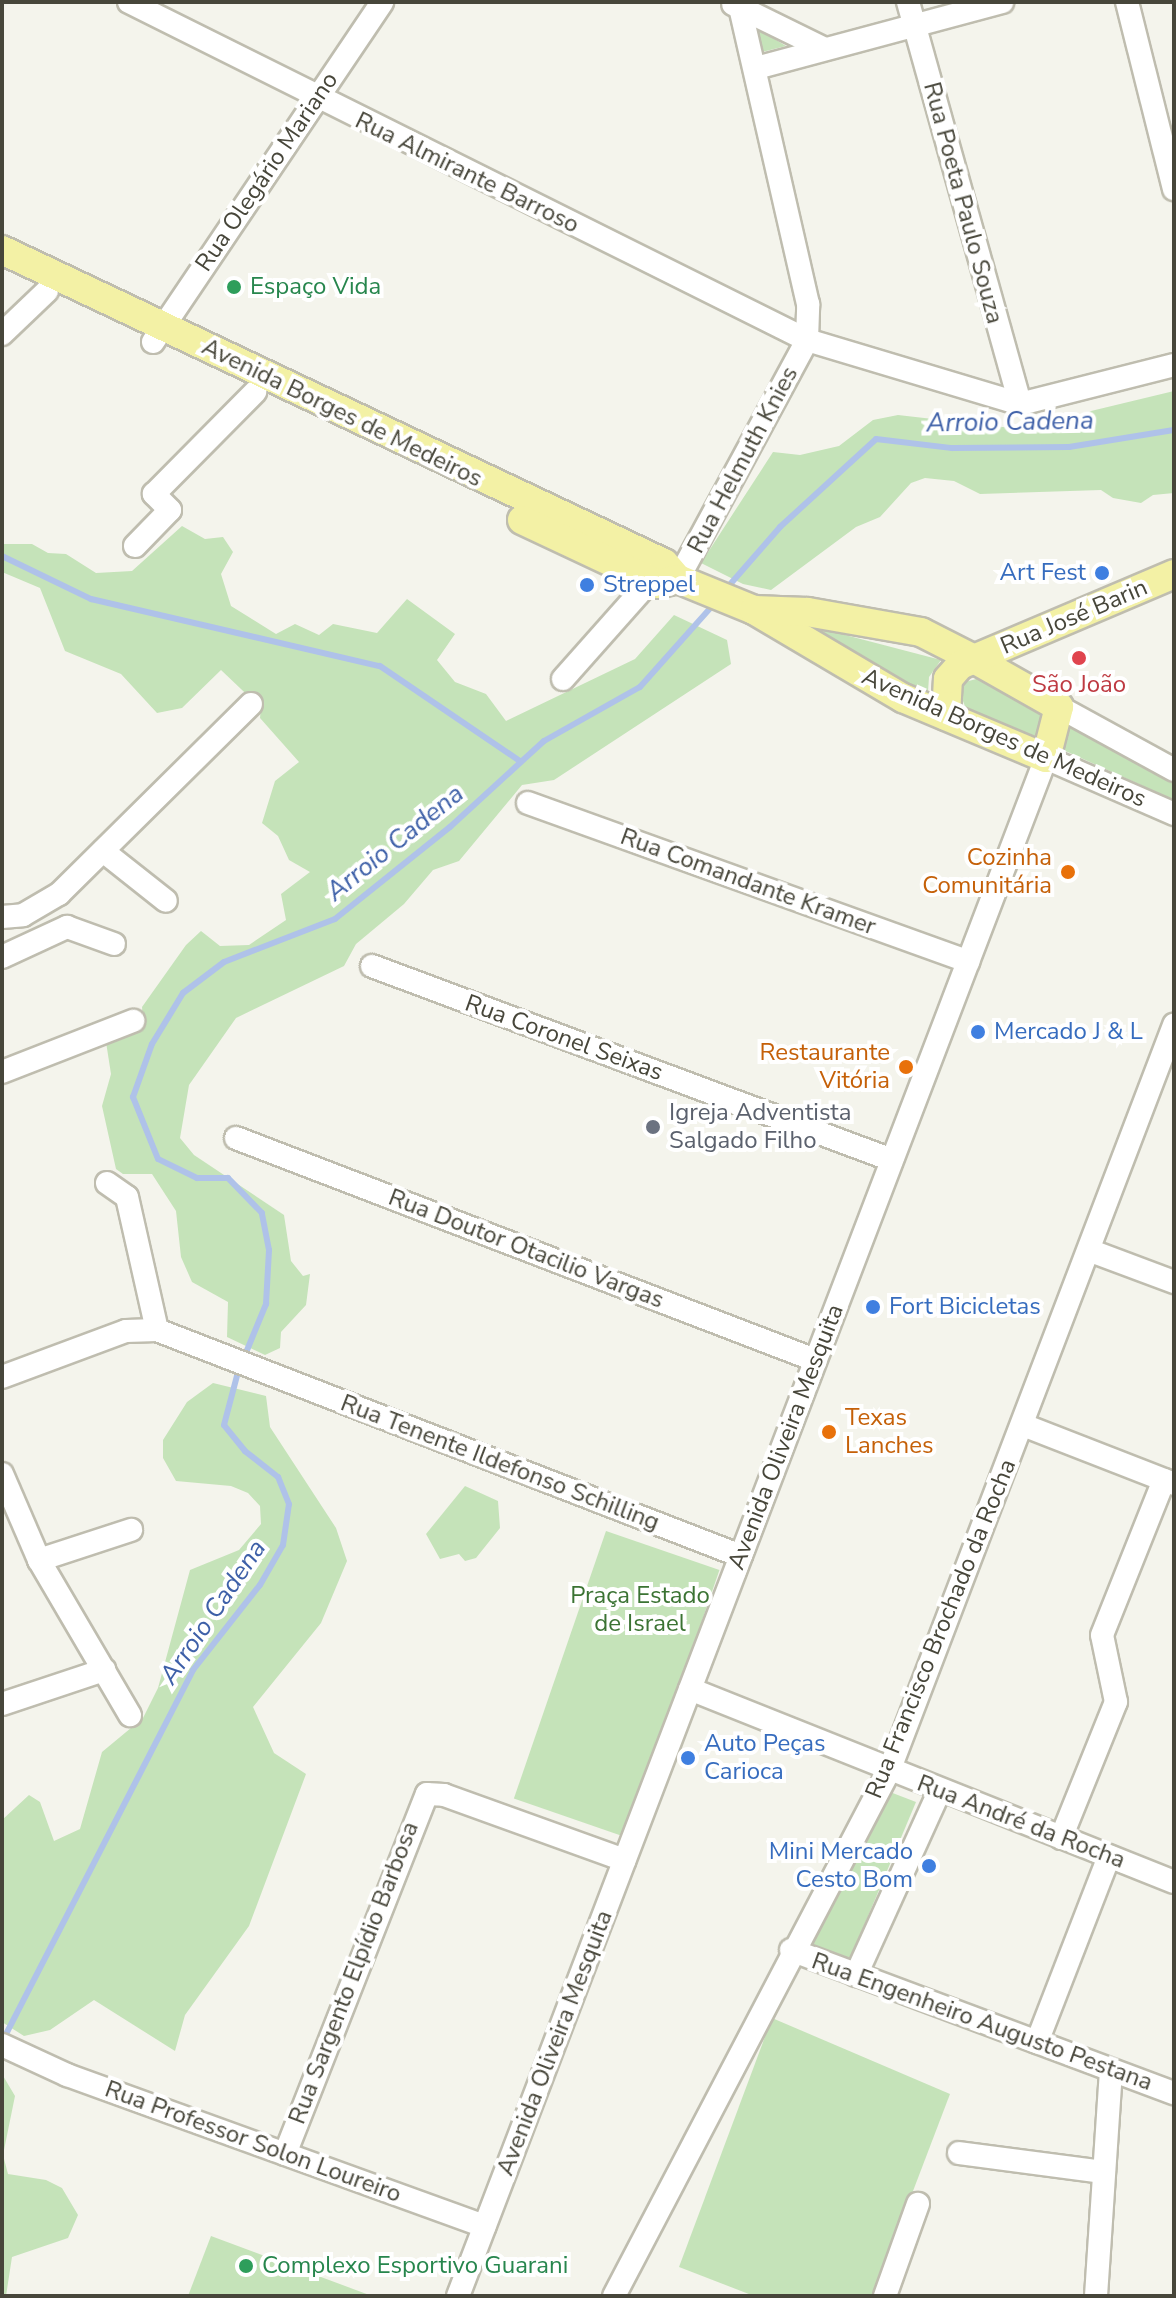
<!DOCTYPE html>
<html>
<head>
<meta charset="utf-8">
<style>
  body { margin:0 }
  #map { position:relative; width:1176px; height:2298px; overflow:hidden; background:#f4f4ec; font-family:"Nunito Sans",sans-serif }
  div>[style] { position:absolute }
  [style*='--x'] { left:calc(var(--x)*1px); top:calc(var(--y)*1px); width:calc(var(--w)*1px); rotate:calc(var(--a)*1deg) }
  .green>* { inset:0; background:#c5e3b9; transform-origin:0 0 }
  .stream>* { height:6px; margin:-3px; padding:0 3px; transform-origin:3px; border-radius:3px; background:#afc2e9 }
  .roads { filter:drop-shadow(2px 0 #bfbdaf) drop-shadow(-2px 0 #bfbdaf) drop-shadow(0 2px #bfbdaf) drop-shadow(0 -2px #bfbdaf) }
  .minor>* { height:22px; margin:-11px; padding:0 11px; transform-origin:11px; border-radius:11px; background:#fff }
  .major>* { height:28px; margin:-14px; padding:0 14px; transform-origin:14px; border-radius:14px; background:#f3f1a5 }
  .dots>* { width:22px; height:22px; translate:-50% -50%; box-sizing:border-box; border:4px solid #fff; border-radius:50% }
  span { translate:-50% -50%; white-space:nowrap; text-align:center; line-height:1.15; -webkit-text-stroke:8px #fff; paint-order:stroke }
  .street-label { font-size:24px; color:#47463a }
  .leisure-label { font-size:24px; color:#27864d }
  .left { translate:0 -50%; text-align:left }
  .shop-label { font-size:24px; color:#366cbe }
  .right { translate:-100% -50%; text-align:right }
  .health-label { font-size:24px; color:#be3a42 }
  .food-label { font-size:24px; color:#c56008 }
  .worship-label { font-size:24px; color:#5b616d }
  .park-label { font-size:24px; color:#3b7333 }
  .water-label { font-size:26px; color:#3e60a8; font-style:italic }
  .frame { position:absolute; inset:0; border:4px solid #47463a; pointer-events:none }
</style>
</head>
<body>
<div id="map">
  <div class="green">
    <div style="clip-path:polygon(753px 26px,786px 46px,762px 52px)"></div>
    <div style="clip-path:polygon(1174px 391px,1174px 493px,1153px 495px,1141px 503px,1113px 498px,1101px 490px,980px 494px,954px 481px,925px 478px,911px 483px,880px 517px,856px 527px,771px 590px,743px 584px,701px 563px,773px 452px,800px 455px,839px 446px,873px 420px,898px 415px,1054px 433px,1091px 411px)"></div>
    <div style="clip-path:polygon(182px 526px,205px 539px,223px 537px,233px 552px,221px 574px,231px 606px,276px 634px,295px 624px,319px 635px,333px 624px,377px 633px,407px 599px,455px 634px,437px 660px,455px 682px,486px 694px,506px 721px,635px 659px,674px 615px,727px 640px,731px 664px,554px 780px,522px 785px,459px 861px,433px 870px,404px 904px,356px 944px,344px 966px,236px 1018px,189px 1085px,180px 1138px,194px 1155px,284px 1215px,291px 1261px,303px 1276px,310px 1274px,306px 1305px,281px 1332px,280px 1348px,265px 1355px,227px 1337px,228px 1302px,192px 1282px,181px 1257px,176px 1211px,152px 1174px,123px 1174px,116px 1169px,102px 1106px,111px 1074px,106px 1042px,143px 1019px,142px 1007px,186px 945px,201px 931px,220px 946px,249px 945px,286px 920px,281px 894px,310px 872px,289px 860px,278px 836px,262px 823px,275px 781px,299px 762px,260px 718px,261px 708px,221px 670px,182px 708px,157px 713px,121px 674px,65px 651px,40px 588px,2px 572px,2px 544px,32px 544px,48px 553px,66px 554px,96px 573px,132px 571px)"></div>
    <div style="clip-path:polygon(807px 625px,941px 660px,929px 677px,928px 692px,804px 633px)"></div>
    <div style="clip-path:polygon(980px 678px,1045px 712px,1044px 737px,1032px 739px,966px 709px,960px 693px,965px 682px)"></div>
    <div style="clip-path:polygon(1071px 726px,1174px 780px,1174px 800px,1061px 749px)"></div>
    <div style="clip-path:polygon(213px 1383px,266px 1396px,270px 1427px,336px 1528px,347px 1561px,321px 1623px,253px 1707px,274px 1753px,306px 1774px,249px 1926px,185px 2015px,175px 2051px,94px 2000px,50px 2030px,24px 2036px,2px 2022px,2px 1820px,29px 1795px,40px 1802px,54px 1841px,80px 1829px,102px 1752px,143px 1718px,158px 1688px,190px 1570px,239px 1550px,261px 1524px,260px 1506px,248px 1493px,231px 1486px,176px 1481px,163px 1458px,163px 1440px,187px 1402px)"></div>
    <div style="clip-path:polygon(465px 1486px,498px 1501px,500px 1528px,476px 1558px,465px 1561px,459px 1554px,440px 1559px,426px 1534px)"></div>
    <div style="left:606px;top:1531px;width:120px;height:283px;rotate:19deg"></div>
    <div style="clip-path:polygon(890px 1792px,916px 1802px,850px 1959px,810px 1943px)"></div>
    <div style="clip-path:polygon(772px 2018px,950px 2094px,873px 2296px,754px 2296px,679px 2267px)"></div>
    <div style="clip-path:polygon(2px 2074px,15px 2096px,3px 2155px,8px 2174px,46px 2180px,62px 2188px,78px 2215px,68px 2238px,12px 2257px,6px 2296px,2px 2296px)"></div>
    <div style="clip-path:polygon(211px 2236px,372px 2296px,188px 2296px)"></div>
  </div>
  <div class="stream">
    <div style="--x:2;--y:556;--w:99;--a:25.8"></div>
    <div style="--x:91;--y:599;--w:297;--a:13.1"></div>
    <div style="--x:380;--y:666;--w:169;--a:34.2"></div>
    <div style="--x:726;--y:589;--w:82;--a:-48.9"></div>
    <div style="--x:780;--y:527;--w:130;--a:-42.5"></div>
    <div style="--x:876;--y:439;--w:77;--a:6.8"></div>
    <div style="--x:952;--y:448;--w:117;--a:-0.5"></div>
    <div style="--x:1069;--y:447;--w:106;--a:-9.2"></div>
    <div style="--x:3;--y:2040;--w:416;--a:-62.8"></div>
    <div style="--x:193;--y:1670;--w:108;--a:-51.8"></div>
    <div style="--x:260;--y:1585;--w:46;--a:-60.1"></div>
    <div style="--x:283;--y:1545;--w:41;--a:-81.7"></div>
    <div style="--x:289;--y:1504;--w:29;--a:-112"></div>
    <div style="--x:278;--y:1477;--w:42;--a:-141.8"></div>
    <div style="--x:245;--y:1451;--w:33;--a:-129"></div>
    <div style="--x:224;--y:1425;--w:55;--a:-75.2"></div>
    <div style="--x:238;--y:1372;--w:74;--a:-67.6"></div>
    <div style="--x:266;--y:1304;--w:54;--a:-86.8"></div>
    <div style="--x:269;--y:1250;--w:38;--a:-101"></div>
    <div style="--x:262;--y:1213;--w:49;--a:-134.2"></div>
    <div style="--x:228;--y:1178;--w:31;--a:180"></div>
    <div style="--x:197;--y:1178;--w:43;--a:-154"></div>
    <div style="--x:158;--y:1159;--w:67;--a:-112"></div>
    <div style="--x:133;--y:1097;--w:56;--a:-70.3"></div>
    <div style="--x:152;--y:1044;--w:60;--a:-58.7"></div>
    <div style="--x:183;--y:993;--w:51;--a:-37.1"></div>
    <div style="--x:224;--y:962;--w:119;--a:-21.2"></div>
    <div style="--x:335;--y:919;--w:147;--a:-38.7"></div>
    <div style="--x:450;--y:827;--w:127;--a:-42.5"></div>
    <div style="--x:544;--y:741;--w:110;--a:-29.4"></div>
    <div style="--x:640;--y:687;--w:111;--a:-48.3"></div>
  </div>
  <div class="roads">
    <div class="minor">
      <div style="--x:129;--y:2;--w:758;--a:26.5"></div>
      <div style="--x:807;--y:340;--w:222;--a:16.7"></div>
      <div style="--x:1020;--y:404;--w:159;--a:-14.2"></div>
      <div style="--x:908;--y:2;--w:417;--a:74.4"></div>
      <div style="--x:1127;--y:2;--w:193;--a:75.9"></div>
      <div style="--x:733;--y:4;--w:102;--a:26.1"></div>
      <div style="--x:756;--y:68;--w:255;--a:-15"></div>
      <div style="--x:2;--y:334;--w:62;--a:-43.7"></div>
      <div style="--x:153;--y:342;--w:410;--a:-56"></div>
      <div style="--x:135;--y:546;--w:50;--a:-45.8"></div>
      <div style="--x:170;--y:510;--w:23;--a:-135"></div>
      <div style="--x:154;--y:494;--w:144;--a:-45.3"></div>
      <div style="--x:678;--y:579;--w:272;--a:-61.6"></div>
      <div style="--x:807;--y:340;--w:36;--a:-88"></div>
      <div style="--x:808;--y:304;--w:304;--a:-102.9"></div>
      <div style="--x:563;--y:679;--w:131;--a:-48.4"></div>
      <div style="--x:1059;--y:707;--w:131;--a:28.7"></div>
      <div style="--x:528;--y:803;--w:468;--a:19.8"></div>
      <div style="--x:103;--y:851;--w:80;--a:38.4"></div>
      <div style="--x:2;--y:917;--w:21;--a:-5"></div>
      <div style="--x:23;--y:915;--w:42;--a:-30.3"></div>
      <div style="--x:59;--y:894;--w:270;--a:-44.7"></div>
      <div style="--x:2;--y:957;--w:72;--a:-24.8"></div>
      <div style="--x:67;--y:927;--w:50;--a:19.9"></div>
      <div style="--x:372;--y:966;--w:555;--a:20.46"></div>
      <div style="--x:2;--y:1072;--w:141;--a:-21.3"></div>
      <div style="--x:236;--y:1138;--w:620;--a:20.98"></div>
      <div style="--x:107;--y:1183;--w:24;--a:35"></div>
      <div style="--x:127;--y:1197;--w:136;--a:77.3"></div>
      <div style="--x:1091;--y:1251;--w:89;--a:20.5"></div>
      <div style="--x:2;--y:1377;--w:132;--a:-20.4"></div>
      <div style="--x:126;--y:1331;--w:31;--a:-2"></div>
      <div style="--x:157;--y:1330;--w:626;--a:21.16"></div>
      <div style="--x:1023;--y:1425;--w:162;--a:21.3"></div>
      <div style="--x:2;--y:1474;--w:94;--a:66.7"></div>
      <div style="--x:39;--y:1560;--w:180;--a:59.6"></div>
      <div style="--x:39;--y:1560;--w:97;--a:-18.1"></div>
      <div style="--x:690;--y:1689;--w:521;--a:21.74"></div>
      <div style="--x:2;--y:1704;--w:108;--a:-18.4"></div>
      <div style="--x:1061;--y:1838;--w:147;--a:-68"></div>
      <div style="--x:1116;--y:1702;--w:68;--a:-101.8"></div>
      <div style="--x:1102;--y:1635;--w:167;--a:-68.2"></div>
      <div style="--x:791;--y:1950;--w:409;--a:20.5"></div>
      <div style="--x:856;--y:1975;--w:203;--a:-65.6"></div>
      <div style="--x:1037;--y:2042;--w:199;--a:-68.8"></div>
      <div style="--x:2;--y:2045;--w:72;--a:24.8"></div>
      <div style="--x:67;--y:2075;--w:444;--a:19.9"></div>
      <div style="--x:959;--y:2153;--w:146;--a:7.5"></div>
      <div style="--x:285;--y:2154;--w:387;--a:-68.5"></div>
      <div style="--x:427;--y:1794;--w:17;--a:3"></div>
      <div style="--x:444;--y:1795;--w:192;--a:19.8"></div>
      <div style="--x:458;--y:2296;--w:1647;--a:-69.08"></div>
      <div style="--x:1046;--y:758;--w:140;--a:23.6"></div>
      <div style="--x:614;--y:2296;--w:593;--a:-62.35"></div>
      <div style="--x:889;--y:1771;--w:799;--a:-69.09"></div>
      <div style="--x:885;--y:2296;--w:98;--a:-70.3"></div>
      <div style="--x:1096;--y:2296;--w:226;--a:-86.2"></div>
    </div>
    <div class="major">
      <div style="--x:2;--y:250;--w:732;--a:25.31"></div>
      <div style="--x:664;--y:563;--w:21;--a:49"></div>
      <div style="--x:678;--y:579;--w:82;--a:22.2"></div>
      <div style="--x:754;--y:610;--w:173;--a:30.6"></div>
      <div style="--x:903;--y:698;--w:155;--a:22.8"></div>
      <div style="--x:1046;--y:758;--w:53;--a:-75.7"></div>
      <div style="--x:1059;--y:707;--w:98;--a:-150.5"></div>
      <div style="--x:974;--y:659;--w:59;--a:-153"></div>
      <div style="--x:921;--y:632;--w:116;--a:-170"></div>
      <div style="--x:807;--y:612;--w:53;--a:-177.8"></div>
      <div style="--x:522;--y:520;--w:150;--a:25.2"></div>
      <div style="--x:658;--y:584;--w:21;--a:-14"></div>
      <div style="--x:946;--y:716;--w:37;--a:-87"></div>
      <div style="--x:948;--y:679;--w:18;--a:-49"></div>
      <div style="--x:960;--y:665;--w:233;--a:-23"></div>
    </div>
  </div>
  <div class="dots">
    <div style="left:234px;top:287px;background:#2e9e5b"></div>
    <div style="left:1102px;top:573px;background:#3f7fe0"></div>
    <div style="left:587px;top:585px;background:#3f7fe0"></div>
    <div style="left:1079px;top:658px;background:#e0444e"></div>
    <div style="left:1068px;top:872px;background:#e8710a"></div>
    <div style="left:978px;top:1032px;background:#3f7fe0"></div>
    <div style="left:906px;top:1067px;background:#e8710a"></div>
    <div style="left:653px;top:1127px;background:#6b7280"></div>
    <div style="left:873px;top:1307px;background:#3f7fe0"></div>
    <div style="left:829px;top:1432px;background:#e8710a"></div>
    <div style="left:688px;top:1758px;background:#3f7fe0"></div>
    <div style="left:929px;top:1866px;background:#3f7fe0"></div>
    <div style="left:246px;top:2266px;background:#2e9e5b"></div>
  </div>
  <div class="street-label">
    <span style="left:267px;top:172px;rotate:-56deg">Rua Olegário Mariano</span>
    <span style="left:467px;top:173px;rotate:26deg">Rua Almirante Barroso</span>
    <span style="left:963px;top:203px;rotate:75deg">Rua Poeta Paulo Souza</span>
    <span style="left:342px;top:413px;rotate:26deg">Avenida Borges de Medeiros</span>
    <span style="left:743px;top:460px;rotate:-62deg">Rua Helmuth Knies</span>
    <span style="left:1074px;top:617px;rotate:-23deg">Rua José Barin</span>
    <span style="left:1004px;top:738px;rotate:24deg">Avenida Borges de Medeiros</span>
    <span style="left:748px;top:882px;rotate:20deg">Rua Comandante Kramer</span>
    <span style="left:564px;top:1038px;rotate:20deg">Rua Coronel Seixas</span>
    <span style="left:526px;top:1249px;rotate:21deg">Rua Doutor Otacilio Vargas</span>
    <span style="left:786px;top:1437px;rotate:-69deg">Avenida Oliveira Mesquita</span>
    <span style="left:500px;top:1463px;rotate:21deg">Rua Tenente Ildefonso Schilling</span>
    <span style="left:941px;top:1629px;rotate:-68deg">Rua Francisco Brochado da Rocha</span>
    <span style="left:1021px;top:1822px;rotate:21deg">Rua André da Rocha</span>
    <span style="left:354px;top:1973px;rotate:-69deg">Rua Sargento Elpídio Barbosa</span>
    <span style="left:982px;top:2022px;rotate:20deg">Rua Engenheiro Augusto Pestana</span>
    <span style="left:555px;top:2043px;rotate:-69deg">Avenida Oliveira Mesquita</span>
    <span style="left:253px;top:2142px;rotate:20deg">Rua Professor Solon Loureiro</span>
  </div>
  <div class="leisure-label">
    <span class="left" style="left:250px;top:287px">Espaço Vida</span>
    <span class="left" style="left:262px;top:2266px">Complexo Esportivo Guarani</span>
  </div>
  <div class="shop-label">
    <span class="right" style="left:1086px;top:573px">Art Fest</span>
    <span class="left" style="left:603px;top:585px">Streppel</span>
    <span class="left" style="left:994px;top:1032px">Mercado J &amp; L</span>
    <span class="left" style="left:889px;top:1307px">Fort Bicicletas</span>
    <span class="left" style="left:704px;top:1758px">Auto Peças<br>Carioca</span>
    <span class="right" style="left:913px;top:1866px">Mini Mercado<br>Cesto Bom</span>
  </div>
  <div class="health-label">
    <span style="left:1079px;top:685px">São João</span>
  </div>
  <div class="food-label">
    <span class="right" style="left:1052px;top:872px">Cozinha<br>Comunitária</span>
    <span class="right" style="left:890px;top:1067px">Restaurante<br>Vitória</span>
    <span class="left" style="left:845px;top:1432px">Texas<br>Lanches</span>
  </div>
  <div class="worship-label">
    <span class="left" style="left:669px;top:1127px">Igreja Adventista<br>Salgado Filho</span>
  </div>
  <div class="park-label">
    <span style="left:640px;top:1610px">Praça Estado<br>de Israel</span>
  </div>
  <div class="water-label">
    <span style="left:1010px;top:422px;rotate:-1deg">Arroio Cadena</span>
    <span style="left:395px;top:843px;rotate:-39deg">Arroio Cadena</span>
    <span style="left:213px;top:1612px;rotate:-56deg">Arroio Cadena</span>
  </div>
  <div class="frame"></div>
</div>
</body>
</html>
